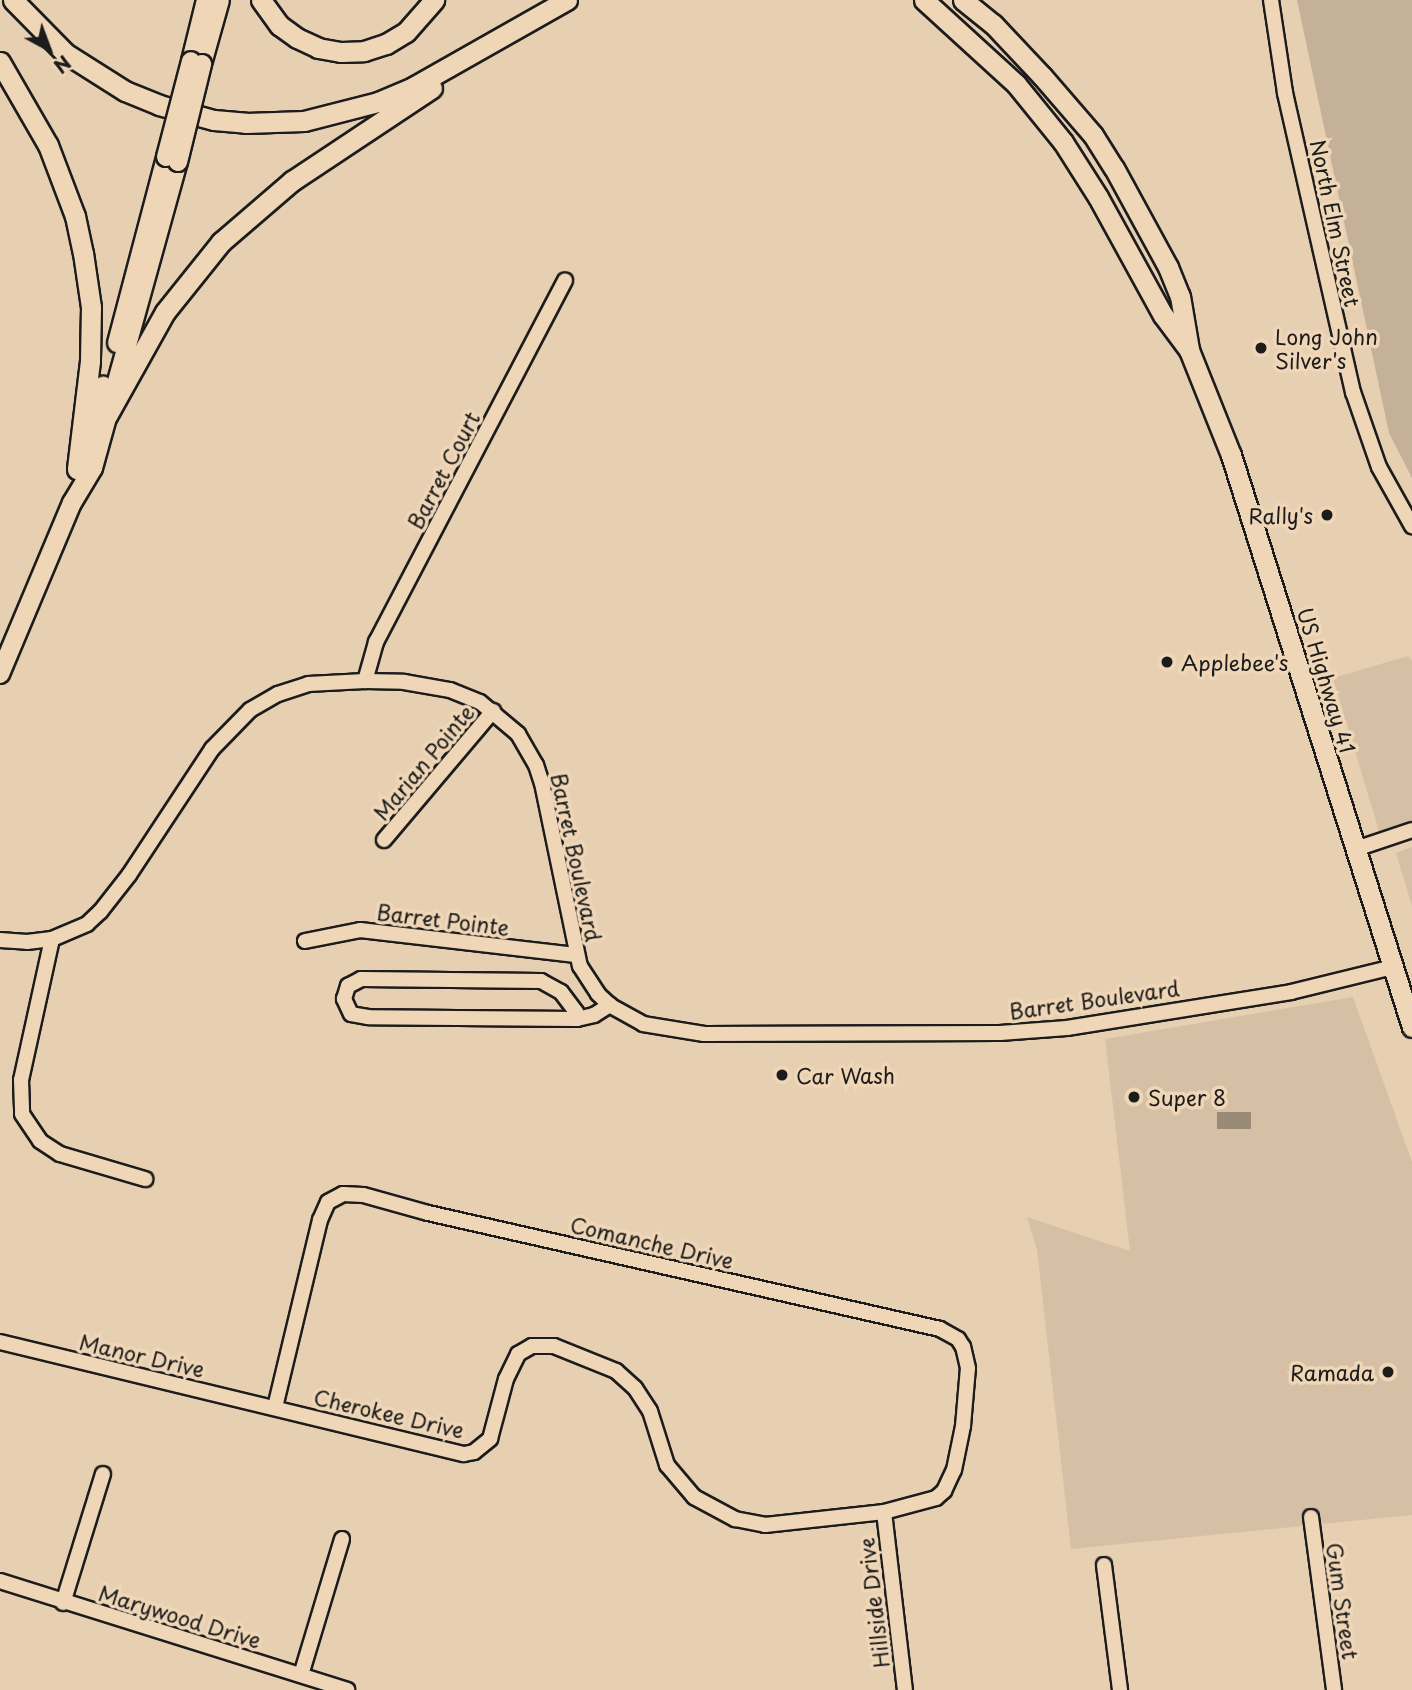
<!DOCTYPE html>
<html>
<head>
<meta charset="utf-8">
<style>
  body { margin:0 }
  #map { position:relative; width:1412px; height:1690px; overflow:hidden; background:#e7cfb1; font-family:"Playpen Sans",sans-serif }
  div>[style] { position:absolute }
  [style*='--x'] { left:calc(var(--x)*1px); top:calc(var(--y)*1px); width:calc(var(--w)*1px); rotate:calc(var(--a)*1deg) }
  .built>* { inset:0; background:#d6c0a5 }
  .green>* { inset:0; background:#c5b198 }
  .water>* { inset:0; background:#998a77; transform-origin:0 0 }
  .roads { filter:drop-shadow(2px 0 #1c1c1c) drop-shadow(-2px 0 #1c1c1c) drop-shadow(0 2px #1c1c1c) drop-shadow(0 -2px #1c1c1c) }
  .minor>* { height:14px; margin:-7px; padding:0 7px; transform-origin:7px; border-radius:7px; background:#efd6b7 }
  .major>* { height:18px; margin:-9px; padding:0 9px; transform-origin:9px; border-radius:9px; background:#efd6b7 }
  .highway>* { height:19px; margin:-9.5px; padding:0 9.5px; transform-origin:9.5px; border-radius:9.5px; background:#efd6b7 }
  .bridges { filter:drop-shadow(2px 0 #1c1c1c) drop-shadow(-2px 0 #1c1c1c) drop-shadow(0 2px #1c1c1c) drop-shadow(0 -2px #1c1c1c) }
  .major-bridge>* { height:18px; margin:-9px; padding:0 9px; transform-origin:9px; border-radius:9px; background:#efd6b7 }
  .dots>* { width:19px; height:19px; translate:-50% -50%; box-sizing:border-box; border:4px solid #efd6b7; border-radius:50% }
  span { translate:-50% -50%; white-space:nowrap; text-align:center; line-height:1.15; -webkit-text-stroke:7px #efd6b7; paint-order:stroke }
  .street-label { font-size:21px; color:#1c1c1c }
  .poi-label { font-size:21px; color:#1c1c1c }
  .left { translate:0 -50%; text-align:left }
  .right { translate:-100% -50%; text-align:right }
  .north { position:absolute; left:14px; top:14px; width:70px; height:70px; -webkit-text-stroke:5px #efd6b7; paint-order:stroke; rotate:139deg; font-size:19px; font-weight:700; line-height:28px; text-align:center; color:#1c1c1c }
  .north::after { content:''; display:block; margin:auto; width:24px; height:32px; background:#1c1c1c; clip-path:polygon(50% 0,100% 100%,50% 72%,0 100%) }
</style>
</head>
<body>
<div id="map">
  <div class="built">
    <div style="clip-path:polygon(1408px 656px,1412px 661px,1412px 821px,1379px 831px,1333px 678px)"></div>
    <div style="clip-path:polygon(1412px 847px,1412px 906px,1396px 853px)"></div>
    <div style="clip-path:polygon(1353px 997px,1412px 1162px,1412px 1515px,1071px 1549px,1037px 1250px,1027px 1217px,1130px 1251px,1105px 1039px)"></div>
  </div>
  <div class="green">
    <div style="clip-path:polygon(1297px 0,1412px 0,1412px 478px,1389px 433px)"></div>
  </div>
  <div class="water">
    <div style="left:1217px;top:1112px;width:34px;height:17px"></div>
  </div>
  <div class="roads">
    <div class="minor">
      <div style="--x:1271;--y:0;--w:94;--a:81.4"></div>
      <div style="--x:1285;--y:93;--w:307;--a:77.2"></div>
      <div style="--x:1353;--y:392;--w:79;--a:70.9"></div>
      <div style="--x:1379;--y:467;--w:68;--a:60.8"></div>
      <div style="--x:365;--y:681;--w:41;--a:-74.2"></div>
      <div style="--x:376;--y:642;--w:408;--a:-62.4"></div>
      <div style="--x:384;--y:840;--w:169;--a:-49.8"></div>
      <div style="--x:1356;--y:849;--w:59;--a:-18.7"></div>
      <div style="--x:52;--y:939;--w:144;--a:102.4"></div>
      <div style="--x:21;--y:1080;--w:34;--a:88"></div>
      <div style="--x:22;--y:1114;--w:32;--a:56"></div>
      <div style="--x:40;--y:1141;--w:24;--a:33"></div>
      <div style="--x:60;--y:1154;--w:89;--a:16.4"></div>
      <div style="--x:0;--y:940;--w:27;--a:4"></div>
      <div style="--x:27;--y:942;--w:25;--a:-7"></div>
      <div style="--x:52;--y:939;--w:38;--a:-23"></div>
      <div style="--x:87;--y:924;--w:18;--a:-43"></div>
      <div style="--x:100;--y:912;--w:47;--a:-51.9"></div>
      <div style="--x:129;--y:875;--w:151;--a:-56.6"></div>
      <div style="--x:212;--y:749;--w:54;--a:-45.7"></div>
      <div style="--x:250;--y:710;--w:32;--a:-30"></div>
      <div style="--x:278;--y:694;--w:32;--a:-18"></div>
      <div style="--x:308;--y:684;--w:57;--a:-3"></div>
      <div style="--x:365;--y:681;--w:39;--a:1"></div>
      <div style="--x:404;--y:682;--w:47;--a:9.9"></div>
      <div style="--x:450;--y:690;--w:32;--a:22"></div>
      <div style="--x:480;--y:702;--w:50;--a:40.1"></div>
      <div style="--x:518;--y:734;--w:36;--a:60"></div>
      <div style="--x:536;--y:765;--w:19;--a:72"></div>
      <div style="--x:542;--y:783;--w:187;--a:78.3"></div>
      <div style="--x:580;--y:966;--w:33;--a:57"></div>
      <div style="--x:598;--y:994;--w:18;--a:43"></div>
      <div style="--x:611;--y:1006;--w:37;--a:29"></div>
      <div style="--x:643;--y:1024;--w:62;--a:9.3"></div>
      <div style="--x:704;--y:1034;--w:296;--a:-0.2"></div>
      <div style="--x:1000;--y:1033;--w:67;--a:-4.3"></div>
      <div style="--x:1067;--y:1028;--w:227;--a:-9.1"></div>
      <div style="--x:1291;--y:992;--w:105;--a:-13.8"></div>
      <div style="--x:305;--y:941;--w:56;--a:-11.3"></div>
      <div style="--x:360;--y:930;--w:217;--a:6.6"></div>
      <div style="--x:577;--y:1019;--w:209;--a:-179.5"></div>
      <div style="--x:368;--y:1017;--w:17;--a:-170"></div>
      <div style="--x:351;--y:1014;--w:17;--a:-115"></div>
      <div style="--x:344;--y:999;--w:14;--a:-73"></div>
      <div style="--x:348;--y:986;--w:15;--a:-28"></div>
      <div style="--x:361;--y:979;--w:180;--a:0.6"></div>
      <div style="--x:541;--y:981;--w:23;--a:29"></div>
      <div style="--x:561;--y:992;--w:25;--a:53"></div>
      <div style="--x:576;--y:1012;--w:7;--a:82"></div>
      <div style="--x:577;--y:1019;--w:17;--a:-13"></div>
      <div style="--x:594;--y:1015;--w:19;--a:-32"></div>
      <div style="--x:0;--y:1342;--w:477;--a:13.6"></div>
      <div style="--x:464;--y:1454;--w:10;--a:-11"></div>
      <div style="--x:474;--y:1452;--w:21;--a:-39"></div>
      <div style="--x:490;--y:1439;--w:62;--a:-75.1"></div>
      <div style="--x:506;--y:1379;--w:28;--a:-64"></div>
      <div style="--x:518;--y:1354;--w:16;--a:-30"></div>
      <div style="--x:532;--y:1346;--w:22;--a:0"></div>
      <div style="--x:554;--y:1346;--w:67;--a:22"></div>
      <div style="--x:616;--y:1371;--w:25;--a:42"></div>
      <div style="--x:635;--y:1388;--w:27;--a:57"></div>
      <div style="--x:650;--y:1411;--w:57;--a:72.5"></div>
      <div style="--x:667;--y:1465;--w:42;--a:49.8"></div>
      <div style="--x:694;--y:1497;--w:47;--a:28.2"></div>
      <div style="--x:735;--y:1519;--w:31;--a:11"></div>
      <div style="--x:765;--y:1525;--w:120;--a:-6.2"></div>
      <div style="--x:884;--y:1512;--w:54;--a:-15.1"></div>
      <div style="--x:936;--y:1498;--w:11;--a:-41"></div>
      <div style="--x:944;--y:1491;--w:23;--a:-65"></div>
      <div style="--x:954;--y:1470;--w:45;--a:-78.4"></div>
      <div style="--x:963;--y:1426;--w:58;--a:-85.1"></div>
      <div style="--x:968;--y:1368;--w:22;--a:-103"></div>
      <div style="--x:963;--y:1347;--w:9;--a:-122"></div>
      <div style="--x:958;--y:1339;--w:21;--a:-151"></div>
      <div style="--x:940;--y:1329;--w:525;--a:-167.23"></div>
      <div style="--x:428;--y:1213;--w:67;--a:-164.5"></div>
      <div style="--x:363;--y:1195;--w:20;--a:-177"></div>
      <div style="--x:343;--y:1194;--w:17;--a:152"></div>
      <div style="--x:328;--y:1202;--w:20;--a:114"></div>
      <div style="--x:320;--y:1220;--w:193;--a:103.5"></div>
      <div style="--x:884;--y:1512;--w:179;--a:83.3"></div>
      <div style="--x:1311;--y:1517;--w:175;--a:82.4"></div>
      <div style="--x:1104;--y:1565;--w:126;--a:82.7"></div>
      <div style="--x:0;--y:1581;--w:364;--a:17.4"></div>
      <div style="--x:63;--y:1603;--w:135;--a:-72.8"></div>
      <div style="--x:301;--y:1675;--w:142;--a:-73.2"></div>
    </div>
    <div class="major">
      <div style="--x:191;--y:61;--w:63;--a:-76.2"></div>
      <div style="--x:202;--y:64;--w:66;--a:-74.3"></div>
      <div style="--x:117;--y:343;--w:192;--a:-75.2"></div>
      <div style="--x:86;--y:440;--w:57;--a:-72.5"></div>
      <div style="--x:0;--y:674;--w:186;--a:-67.2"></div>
      <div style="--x:72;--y:503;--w:41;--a:-59"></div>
      <div style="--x:93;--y:468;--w:318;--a:-74.5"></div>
    </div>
    <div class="highway">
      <div style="--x:13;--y:0;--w:74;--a:45.5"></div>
      <div style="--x:65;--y:53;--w:71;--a:32.3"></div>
      <div style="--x:125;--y:91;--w:37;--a:22"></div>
      <div style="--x:159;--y:105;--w:57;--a:15.3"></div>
      <div style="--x:214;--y:120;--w:32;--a:5"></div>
      <div style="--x:246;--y:123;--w:58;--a:-2"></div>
      <div style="--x:304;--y:121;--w:76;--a:-14.4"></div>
      <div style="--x:378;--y:102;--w:38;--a:-23"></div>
      <div style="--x:413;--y:87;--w:177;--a:-29.5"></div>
      <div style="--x:261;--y:0;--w:31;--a:54"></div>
      <div style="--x:279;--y:25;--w:22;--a:36"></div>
      <div style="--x:297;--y:38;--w:23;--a:25"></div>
      <div style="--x:318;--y:48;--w:23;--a:10"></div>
      <div style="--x:341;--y:52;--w:23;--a:-2"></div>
      <div style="--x:364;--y:51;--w:23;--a:-18"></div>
      <div style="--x:386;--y:44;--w:23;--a:-31"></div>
      <div style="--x:406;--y:32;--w:43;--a:-48.8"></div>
      <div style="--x:924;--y:0;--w:125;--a:42.4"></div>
      <div style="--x:1016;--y:84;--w:75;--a:51"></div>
      <div style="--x:1063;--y:142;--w:65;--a:57.5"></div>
      <div style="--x:1098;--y:197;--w:135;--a:61.2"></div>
      <div style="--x:1163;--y:315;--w:44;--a:53.4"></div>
      <div style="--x:1189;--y:350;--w:113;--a:68.2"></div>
      <div style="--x:1231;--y:455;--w:600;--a:72.44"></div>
      <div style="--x:963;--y:0;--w:38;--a:39"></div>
      <div style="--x:993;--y:24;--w:71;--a:46.7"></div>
      <div style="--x:1042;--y:76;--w:78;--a:49.2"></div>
      <div style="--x:1093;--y:135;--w:39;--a:58"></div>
      <div style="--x:1114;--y:168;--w:113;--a:61.4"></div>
      <div style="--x:1168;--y:267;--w:31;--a:68"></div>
      <div style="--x:1180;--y:296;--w:54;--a:80.4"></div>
      <div style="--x:0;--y:62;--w:96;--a:60"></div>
      <div style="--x:48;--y:145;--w:76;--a:69.2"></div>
      <div style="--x:75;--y:216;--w:38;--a:78"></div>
      <div style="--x:83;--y:253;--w:55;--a:81.6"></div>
      <div style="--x:91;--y:307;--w:54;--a:91.1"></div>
      <div style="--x:90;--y:361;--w:109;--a:96.9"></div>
      <div style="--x:107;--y:416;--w:119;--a:-60.9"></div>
      <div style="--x:165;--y:312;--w:90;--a:-51.3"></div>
      <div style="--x:221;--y:242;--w:94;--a:-40.7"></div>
      <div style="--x:292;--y:181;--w:168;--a:-33.6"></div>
    </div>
  </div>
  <div class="bridges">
    <div class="major-bridge">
      <div style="--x:166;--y:157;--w:99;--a:-75.4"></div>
      <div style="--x:178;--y:162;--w:101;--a:-76.2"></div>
    </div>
  </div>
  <div class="dots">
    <div style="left:1261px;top:348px;background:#1c1c1c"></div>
    <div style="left:1327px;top:515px;background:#1c1c1c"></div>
    <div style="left:1167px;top:662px;background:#1c1c1c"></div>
    <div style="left:782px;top:1075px;background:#1c1c1c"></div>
    <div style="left:1134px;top:1097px;background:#1c1c1c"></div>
    <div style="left:1388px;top:1372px;background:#1c1c1c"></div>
  </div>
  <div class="street-label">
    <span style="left:1336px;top:223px;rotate:78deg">North Elm Street</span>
    <span style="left:443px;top:470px;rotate:-62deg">Barret Court</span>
    <span style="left:1327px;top:680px;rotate:73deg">US Highway 41</span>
    <span style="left:423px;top:762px;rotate:-50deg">Marian Pointe</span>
    <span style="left:577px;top:857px;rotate:78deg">Barret Boulevard</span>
    <span style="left:443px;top:919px;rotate:7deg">Barret Pointe</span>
    <span style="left:1094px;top:999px;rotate:-8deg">Barret Boulevard</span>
    <span style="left:652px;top:1242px;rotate:13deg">Comanche Drive</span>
    <span style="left:142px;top:1355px;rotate:13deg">Manor Drive</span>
    <span style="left:389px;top:1413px;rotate:13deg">Cherokee Drive</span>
    <span style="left:1343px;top:1601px;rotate:82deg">Gum Street</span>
    <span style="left:873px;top:1603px;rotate:-97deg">Hillside Drive</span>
    <span style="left:180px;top:1616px;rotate:17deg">Marywood Drive</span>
  </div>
  <div class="poi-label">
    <span class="left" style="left:1275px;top:348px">Long John<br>Silver's</span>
    <span class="right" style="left:1313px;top:515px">Rally's</span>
    <span class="left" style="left:1181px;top:662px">Applebee's</span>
    <span class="left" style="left:796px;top:1075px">Car Wash</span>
    <span class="left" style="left:1148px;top:1097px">Super 8</span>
    <span class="right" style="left:1374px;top:1372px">Ramada</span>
  </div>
  <div class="north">N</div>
</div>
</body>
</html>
